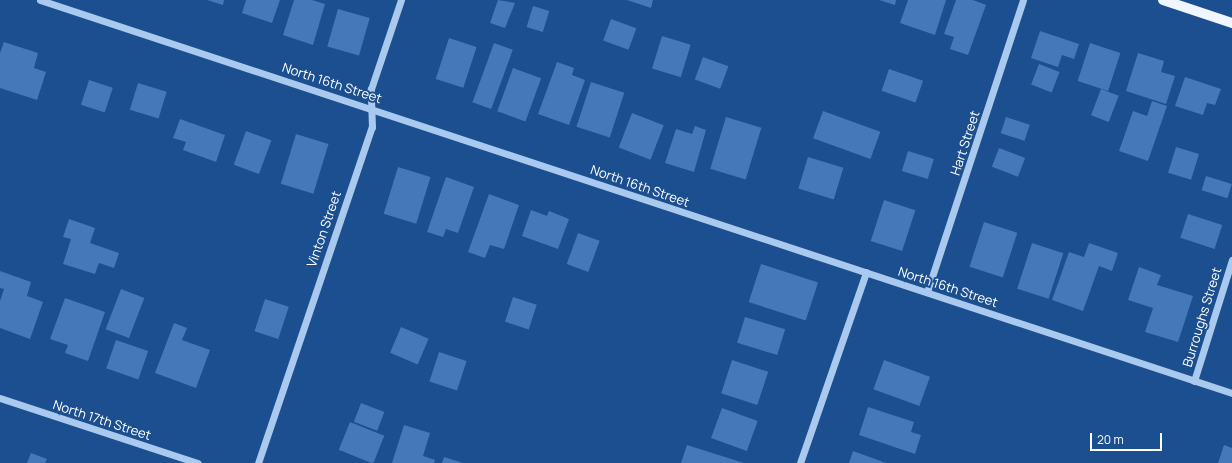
<!DOCTYPE html>
<html>
<head>
<meta charset="utf-8">
<style>
  body { margin:0 }
  #map { position:relative; width:1232px; height:463px; overflow:hidden; background:#1b4f8f; font-family:Manrope,sans-serif }
  div>[style] { position:absolute }
  [style*='--x'] { left:calc(var(--x)*1px); top:calc(var(--y)*1px); width:calc(var(--w)*1px); rotate:calc(var(--a)*1deg) }
  .building>* { inset:0; background:#4478b7; transform-origin:0 0 }
  .minor>* { height:7px; margin:-3.5px; padding:0 3.5px; transform-origin:3.5px; border-radius:3.5px; background:#a9c9ee }
  .major>* { height:10px; margin:-5px; padding:0 5px; transform-origin:5px; border-radius:5px; background:#f0f6ff }
  span { translate:-50% -50%; white-space:nowrap; text-align:center; line-height:1.15; -webkit-text-stroke:4px #1b4f8f; paint-order:stroke }
  .street-label { font-size:13px; color:#fff }
  .scale { position:absolute; left:1090px; top:433px; width:72px; height:18px; box-sizing:border-box; border:2px solid #fff; border-top:0; padding-left:5px; font-size:12px; line-height:14px; white-space:nowrap; color:#fff; -webkit-text-stroke:3px #1b4f8f; paint-order:stroke }
</style>
</head>
<body>
<div id="map">
  <div class="building">
    <div style="clip-path:polygon(207px 0,224px 0,223px 5px)"></div>
    <div style="clip-path:polygon(246px 0,280px 0,272px 23px,242px 13px)"></div>
    <div style="clip-path:polygon(294px 0,312px 0,325px 4px,313px 45px,283px 35px)"></div>
    <div style="clip-path:polygon(498px 0,515px 3px,505px 28px,490px 23px)"></div>
    <div style="clip-path:polygon(627px 0,653px 0,651px 8px)"></div>
    <div style="clip-path:polygon(879px 0,896px 0,895px 5px)"></div>
    <div style="clip-path:polygon(908px 0,946px 0,935px 35px,900px 23px)"></div>
    <div style="clip-path:polygon(956px 0,973px 0,986px 5px,968px 55px,950px 49px,954px 37px,944px 34px)"></div>
    <div style="left:533px;top:6px;width:17px;height:22px;rotate:17deg"></div>
    <div style="left:338px;top:9px;width:33px;height:39px;rotate:16deg"></div>
    <div style="left:611px;top:19px;width:27px;height:23px;rotate:20deg"></div>
    <div style="clip-path:polygon(1040px 31px,1079px 44px,1074px 59px,1062px 55px,1058px 67px,1031px 58px)"></div>
    <div style="left:662px;top:36px;width:30px;height:34px;rotate:17deg"></div>
    <div style="left:449px;top:38px;width:29px;height:43px;rotate:18deg"></div>
    <div style="clip-path:polygon(4px 42px,38px 53px,34px 68px,46px 72px,37px 100px,0 88px,0 53px)"></div>
    <div style="left:494px;top:43px;width:20px;height:63px;rotate:20deg"></div>
    <div style="left:1090px;top:43px;width:32px;height:40px;rotate:18deg"></div>
    <div style="clip-path:polygon(1138px 53px,1164px 61px,1161px 72px,1175px 76px,1166px 104px,1126px 91px)"></div>
    <div style="left:703px;top:57px;width:27px;height:24px;rotate:20deg"></div>
    <div style="clip-path:polygon(557px 62px,574px 68px,572px 75px,585px 80px,569px 125px,538px 114px)"></div>
    <div style="left:1039px;top:64px;width:22px;height:22px;rotate:21deg"></div>
    <div style="left:513px;top:68px;width:30px;height:46px;rotate:20deg"></div>
    <div style="left:889px;top:69px;width:36px;height:23px;rotate:19deg"></div>
    <div style="clip-path:polygon(1185px 77px,1221px 89px,1215px 105px,1207px 103px,1203px 115px,1175px 106px)"></div>
    <div style="left:89px;top:80px;width:25px;height:26px;rotate:18deg"></div>
    <div style="left:591px;top:82px;width:35px;height:47px;rotate:18deg"></div>
    <div style="left:138px;top:83px;width:30px;height:28px;rotate:17deg"></div>
    <div style="left:1101px;top:89px;width:19px;height:28px;rotate:21deg"></div>
    <div style="clip-path:polygon(1152px 101px,1167px 106px,1148px 161px,1119px 151px,1133px 111px,1147px 116px)"></div>
    <div style="left:823px;top:111px;width:61px;height:29px;rotate:20deg"></div>
    <div style="left:632px;top:113px;width:34px;height:37px;rotate:21deg"></div>
    <div style="left:726px;top:117px;width:37px;height:54px;rotate:17deg"></div>
    <div style="left:1006px;top:117px;width:25px;height:17px;rotate:18deg"></div>
    <div style="clip-path:polygon(180px 119px,225px 135px,216px 162px,183px 150px,186px 142px,173px 138px)"></div>
    <div style="clip-path:polygon(695px 126px,706px 130px,694px 172px,665px 163px,676px 129px,692px 134px)"></div>
    <div style="left:246px;top:131px;width:27px;height:36px;rotate:20deg"></div>
    <div style="left:296px;top:134px;width:34px;height:52px;rotate:17deg"></div>
    <div style="left:1176px;top:147px;width:24px;height:27px;rotate:17deg"></div>
    <div style="left:999px;top:148px;width:28px;height:20px;rotate:21deg"></div>
    <div style="left:908px;top:151px;width:27px;height:21px;rotate:17deg"></div>
    <div style="left:808px;top:157px;width:37px;height:33px;rotate:17deg"></div>
    <div style="left:398px;top:167px;width:34px;height:49px;rotate:17deg"></div>
    <div style="left:1206px;top:176px;width:27px;height:15px;rotate:17deg"></div>
    <div style="clip-path:polygon(446px 177px,474px 187px,458px 233px,446px 229px,443px 237px,427px 232px)"></div>
    <div style="clip-path:polygon(489px 194px,519px 205px,504px 249px,490px 245px,485px 258px,468px 252px)"></div>
    <div style="left:884px;top:200px;width:33px;height:43px;rotate:18deg"></div>
    <div style="clip-path:polygon(531px 210px,547px 216px,549px 211px,569px 219px,558px 249px,522px 236px)"></div>
    <div style="left:1188px;top:214px;width:36px;height:25px;rotate:18deg"></div>
    <div style="clip-path:polygon(69px 219px,95px 228px,90px 243px,119px 253px,114px 268px,99px 263px,95px 274px,63px 264px,71px 239px,63px 237px)"></div>
    <div style="left:984px;top:222px;width:35px;height:47px;rotate:18deg"></div>
    <div style="left:578px;top:233px;width:23px;height:33px;rotate:20deg"></div>
    <div style="left:1032px;top:243px;width:33px;height:48px;rotate:18deg"></div>
    <div style="clip-path:polygon(1089px 243px,1118px 253px,1112px 271px,1099px 266px,1083px 311px,1052px 300px,1069px 252px,1084px 257px)"></div>
    <div style="left:761px;top:264px;width:60px;height:40px;rotate:18deg"></div>
    <div style="clip-path:polygon(1139px 267px,1161px 275px,1157px 285px,1193px 296px,1178px 342px,1145px 332px,1153px 308px,1128px 300px)"></div>
    <div style="clip-path:polygon(0 271px,31px 282px,27px 296px,43px 302px,30px 339px,0 328px,0 301px,4px 289px,0 288px)"></div>
    <div style="left:121px;top:289px;width:25px;height:43px;rotate:21deg"></div>
    <div style="left:513px;top:297px;width:25px;height:26px;rotate:18deg"></div>
    <div style="clip-path:polygon(65px 298px,105px 312px,88px 361px,65px 353px,68px 345px,50px 339px)"></div>
    <div style="left:265px;top:299px;width:25px;height:34px;rotate:18deg"></div>
    <div style="left:745px;top:317px;width:42px;height:27px;rotate:17deg"></div>
    <div style="clip-path:polygon(174px 323px,187px 328px,182px 340px,210px 350px,196px 388px,155px 373px)"></div>
    <div style="left:401px;top:327px;width:30px;height:28px;rotate:23deg"></div>
    <div style="left:116px;top:340px;width:34px;height:30px;rotate:19deg"></div>
    <div style="left:439px;top:352px;width:29px;height:31px;rotate:18deg"></div>
    <div style="left:732px;top:360px;width:38px;height:35px;rotate:18deg"></div>
    <div style="left:884px;top:360px;width:49px;height:31px;rotate:20deg"></div>
    <div style="left:361px;top:403px;width:25px;height:20px;rotate:21deg"></div>
    <div style="clip-path:polygon(868px 407px,914px 422px,911px 432px,921px 435px,915px 454px,859px 435px)"></div>
    <div style="left:722px;top:408px;width:38px;height:32px;rotate:20deg"></div>
    <div style="left:350px;top:422px;width:37px;height:30px;rotate:22deg"></div>
    <div style="clip-path:polygon(404px 425px,430px 433px,423px 456px,435px 460px,434px 463px,392px 463px)"></div>
    <div style="clip-path:polygon(687px 445px,744px 463px,681px 463px)"></div>
    <div style="clip-path:polygon(1224px 445px,1232px 448px,1232px 463px,1218px 463px)"></div>
    <div style="clip-path:polygon(853px 451px,886px 463px,849px 463px)"></div>
    <div style="clip-path:polygon(31px 453px,47px 459px,45px 463px,27px 463px)"></div>
    <div style="clip-path:polygon(444px 457px,463px 463px,442px 463px)"></div>
  </div>
  <div class="minor">
    <div style="--x:40;--y:0;--w:1255;--a:18.25"></div>
    <div style="--x:927;--y:292;--w:307;--a:-71.8"></div>
    <div style="--x:1194;--y:381;--w:127;--a:-72.6"></div>
    <div style="--x:0;--y:398;--w:208;--a:18.2"></div>
    <div style="--x:258;--y:463;--w:355;--a:-71.3"></div>
    <div style="--x:372;--y:127;--w:38;--a:-92"></div>
    <div style="--x:371;--y:89;--w:94;--a:-71.4"></div>
    <div style="--x:800;--y:463;--w:202;--a:-70.9"></div>
  </div>
  <div class="major">
    <div style="--x:1163;--y:0;--w:73;--a:18.4"></div>
  </div>
  <div class="street-label">
    <span style="left:332px;top:83px;rotate:18deg">North 16th Street</span>
    <span style="left:965px;top:143px;rotate:-72deg">Hart Street</span>
    <span style="left:640px;top:186px;rotate:19deg">North 16th Street</span>
    <span style="left:324px;top:229px;rotate:-71deg">Vinton Street</span>
    <span style="left:948px;top:287px;rotate:18deg">North 16th Street</span>
    <span style="left:1202px;top:317px;rotate:-73deg">Burroughs Street</span>
    <span style="left:102px;top:420px;rotate:18deg">North 17th Street</span>
  </div>
  <div class="scale">20 m</div>
</div>
</body>
</html>
